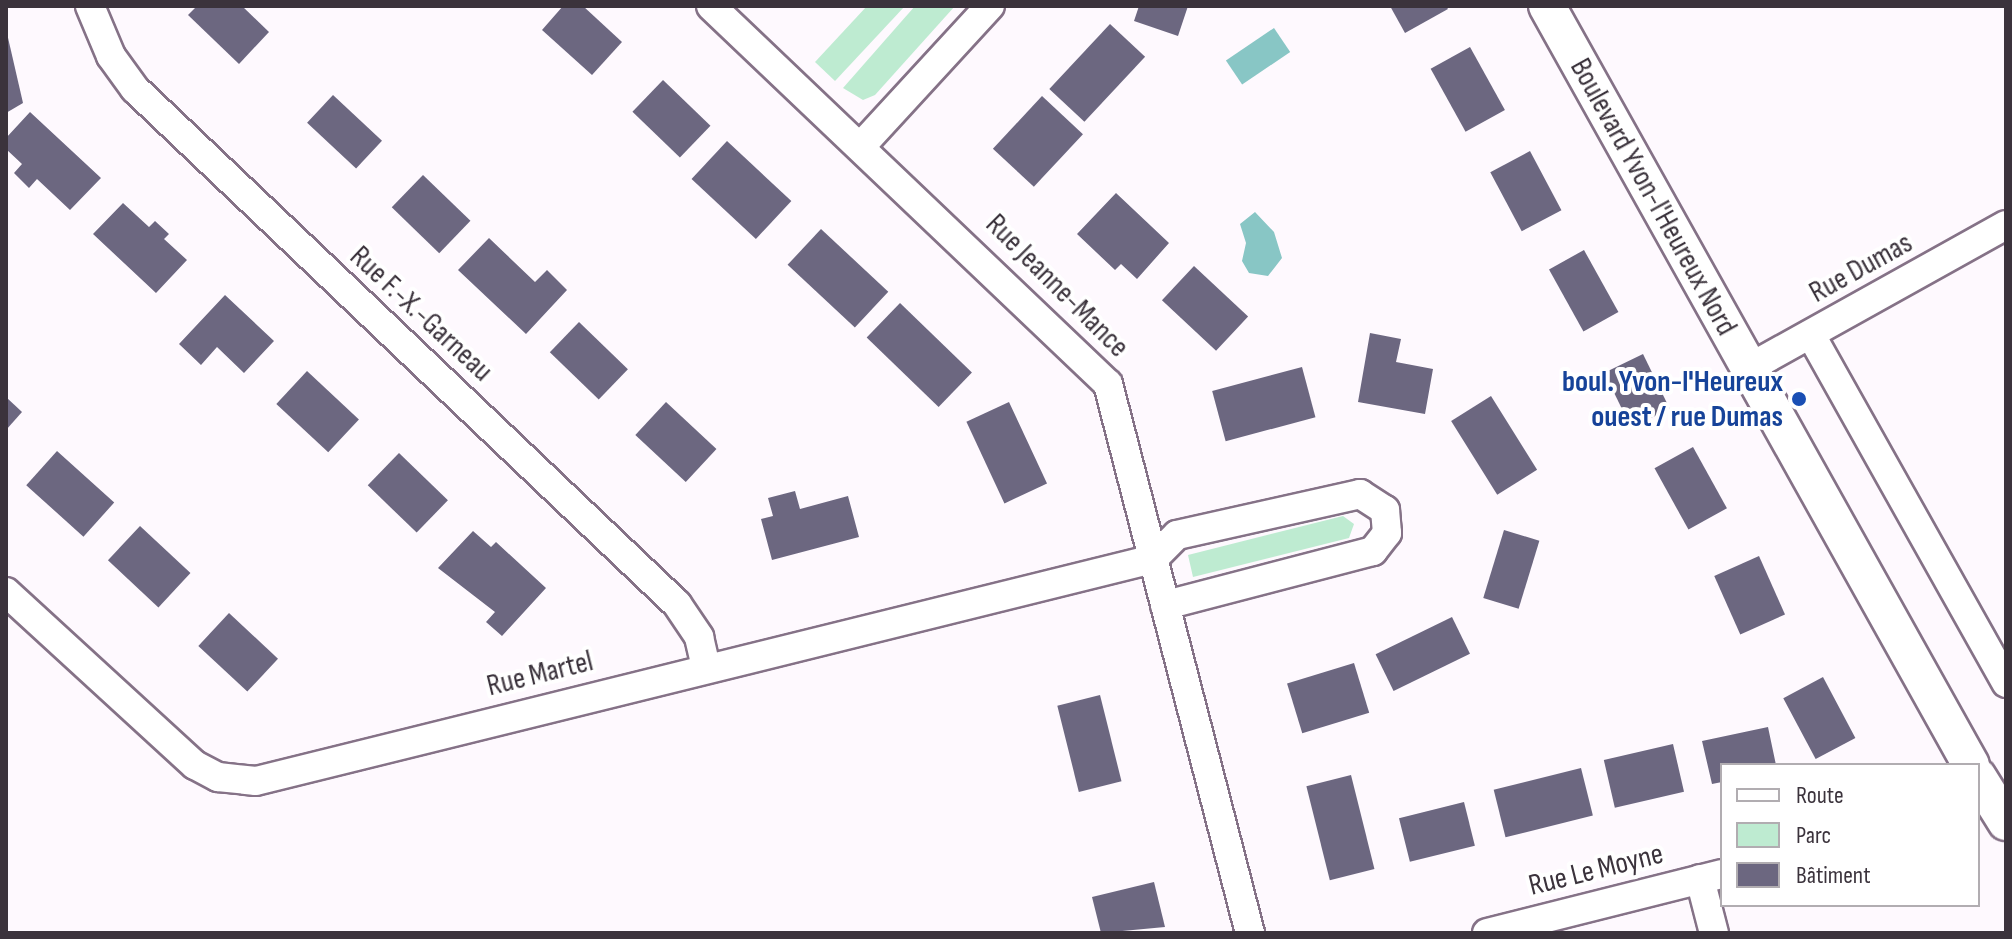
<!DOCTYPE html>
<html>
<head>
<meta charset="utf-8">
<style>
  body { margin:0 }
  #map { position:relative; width:2012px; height:939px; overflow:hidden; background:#fef9fe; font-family:"Sofia Sans Condensed",sans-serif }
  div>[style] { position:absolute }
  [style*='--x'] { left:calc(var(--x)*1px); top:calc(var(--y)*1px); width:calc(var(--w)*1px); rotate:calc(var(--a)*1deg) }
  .green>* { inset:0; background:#beebd1 }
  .water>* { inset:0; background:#88c6c5; transform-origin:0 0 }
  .building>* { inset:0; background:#6c6780; transform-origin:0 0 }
  .roads { filter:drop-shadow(2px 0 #857287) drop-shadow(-2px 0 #857287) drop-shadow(0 2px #857287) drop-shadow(0 -2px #857287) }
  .minor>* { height:28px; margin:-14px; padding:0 14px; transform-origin:14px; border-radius:14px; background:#fff }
  .tertiary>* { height:36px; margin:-18px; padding:0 18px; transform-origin:18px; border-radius:18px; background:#fff }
  .dots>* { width:22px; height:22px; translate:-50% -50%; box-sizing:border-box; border:4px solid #fff; border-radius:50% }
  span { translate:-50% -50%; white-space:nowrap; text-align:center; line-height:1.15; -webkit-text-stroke:8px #fff; paint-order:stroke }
  .street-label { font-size:30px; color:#3b333c }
  .transit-label { font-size:30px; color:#164399; font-weight:700 }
  .right { translate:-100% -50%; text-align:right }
  .frame { position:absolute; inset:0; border:8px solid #3b333c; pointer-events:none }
  .legend { position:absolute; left:1720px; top:763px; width:260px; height:144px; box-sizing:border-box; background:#fff; border:2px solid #b1adb1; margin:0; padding:10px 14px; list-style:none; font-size:24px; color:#3b333c }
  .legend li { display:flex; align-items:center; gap:16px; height:40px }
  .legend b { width:40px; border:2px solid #b1adb1 }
</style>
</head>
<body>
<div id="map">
  <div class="green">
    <div style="clip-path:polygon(867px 6px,905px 6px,835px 81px,815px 62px)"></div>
    <div style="clip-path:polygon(915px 6px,955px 6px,875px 95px,863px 100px,843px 88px)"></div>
    <div style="clip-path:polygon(1343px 516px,1354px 524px,1349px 538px,1193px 577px,1188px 555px)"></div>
  </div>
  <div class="water">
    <div style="left:1274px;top:28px;width:29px;height:58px;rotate:56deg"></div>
    <div style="clip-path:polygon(1255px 212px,1274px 232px,1282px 258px,1268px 276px,1249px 273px,1242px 261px,1246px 243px,1240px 224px)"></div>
  </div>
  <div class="building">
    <div style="clip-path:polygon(197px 6px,242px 6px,269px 32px,239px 64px,188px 15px)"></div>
    <div style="clip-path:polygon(563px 6px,583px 6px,622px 42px,592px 75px,542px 30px)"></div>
    <div style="clip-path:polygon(1139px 6px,1188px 6px,1178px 36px,1134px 21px)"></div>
    <div style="clip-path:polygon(1390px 6px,1446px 6px,1448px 9px,1405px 33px)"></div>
    <div style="left:1110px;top:24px;width:48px;height:89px;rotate:43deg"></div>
    <div style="clip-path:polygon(6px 29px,23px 103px,6px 113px)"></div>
    <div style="left:1470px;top:47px;width:72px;height:45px;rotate:61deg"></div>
    <div style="left:663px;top:80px;width:66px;height:44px;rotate:44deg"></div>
    <div style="left:333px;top:95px;width:67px;height:38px;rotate:43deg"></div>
    <div style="left:1042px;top:96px;width:56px;height:72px;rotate:43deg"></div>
    <div style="clip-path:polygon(30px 112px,101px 178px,70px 210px,37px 179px,29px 188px,14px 173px,22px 164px,6px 149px,6px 138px)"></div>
    <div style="left:727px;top:141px;width:88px;height:52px;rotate:43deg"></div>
    <div style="left:1530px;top:151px;width:67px;height:45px;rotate:62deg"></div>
    <div style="left:423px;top:175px;width:66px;height:45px;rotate:44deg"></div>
    <div style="clip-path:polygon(1116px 193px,1169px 243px,1137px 279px,1121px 264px,1115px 270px,1077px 234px)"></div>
    <div style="clip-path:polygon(123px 203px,149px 227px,155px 221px,169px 234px,164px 239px,187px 260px,156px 293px,93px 234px)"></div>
    <div style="left:821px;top:229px;width:92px;height:49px;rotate:43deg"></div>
    <div style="clip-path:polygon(489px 238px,535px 282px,547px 270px,567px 290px,526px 334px,458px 270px)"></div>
    <div style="left:1584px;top:250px;width:71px;height:40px;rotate:61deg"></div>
    <div style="left:1194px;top:266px;width:74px;height:47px;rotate:43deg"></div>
    <div style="clip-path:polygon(225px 295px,274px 341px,244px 373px,217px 347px,201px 365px,179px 344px)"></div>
    <div style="left:900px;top:303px;width:100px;height:48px;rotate:44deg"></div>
    <div style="left:579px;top:322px;width:68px;height:42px;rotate:44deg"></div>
    <div style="clip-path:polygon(1370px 333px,1401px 339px,1396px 362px,1433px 369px,1425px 414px,1358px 402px)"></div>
    <div style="left:1643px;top:354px;width:61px;height:43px;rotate:64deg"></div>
    <div style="left:1302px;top:367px;width:52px;height:93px;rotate:75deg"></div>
    <div style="left:307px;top:371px;width:71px;height:45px;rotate:43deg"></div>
    <div style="left:1491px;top:396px;width:87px;height:47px;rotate:58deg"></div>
    <div style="clip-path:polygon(6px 397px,22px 412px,6px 430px)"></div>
    <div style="left:666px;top:402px;width:69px;height:45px;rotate:43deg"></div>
    <div style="left:1009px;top:402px;width:90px;height:47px;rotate:65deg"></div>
    <div style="left:1693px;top:447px;width:70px;height:44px;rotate:61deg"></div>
    <div style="left:57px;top:451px;width:77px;height:46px;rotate:42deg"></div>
    <div style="left:399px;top:453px;width:68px;height:45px;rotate:44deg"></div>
    <div style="clip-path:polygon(795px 491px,800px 509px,848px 496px,859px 537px,772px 560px,761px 519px,773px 516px,768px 498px)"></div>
    <div style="left:140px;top:526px;width:69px;height:47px;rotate:43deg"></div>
    <div style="left:1504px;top:530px;width:37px;height:71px;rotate:17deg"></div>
    <div style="clip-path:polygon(473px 531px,491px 547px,496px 542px,546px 588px,502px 636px,486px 622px,495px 612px,438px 568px)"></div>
    <div style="left:1759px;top:556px;width:64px;height:49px;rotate:66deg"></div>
    <div style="left:229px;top:613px;width:67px;height:45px;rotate:43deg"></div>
    <div style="left:1452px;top:617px;width:41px;height:85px;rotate:64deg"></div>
    <div style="left:1354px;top:663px;width:52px;height:70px;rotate:73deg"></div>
    <div style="left:1823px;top:677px;width:69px;height:45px;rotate:62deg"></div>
    <div style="left:1100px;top:695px;width:89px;height:44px;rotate:76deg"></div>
    <div style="clip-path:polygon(1768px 727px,1776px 765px,1722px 765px,1722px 782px,1712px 784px,1702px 741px)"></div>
    <div style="left:1673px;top:744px;width:49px;height:71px;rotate:77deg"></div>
    <div style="left:1581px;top:768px;width:49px;height:90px;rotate:76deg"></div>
    <div style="left:1351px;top:775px;width:97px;height:46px;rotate:76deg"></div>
    <div style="left:1464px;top:802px;width:45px;height:67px;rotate:76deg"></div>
    <div style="clip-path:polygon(1154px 882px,1165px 927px,1101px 933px,1092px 897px)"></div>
  </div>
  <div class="roads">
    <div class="minor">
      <div style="--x:90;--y:6;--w:54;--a:67.2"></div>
      <div style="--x:111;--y:56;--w:41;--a:54"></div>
      <div style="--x:135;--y:89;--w:748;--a:43.54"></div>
      <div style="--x:677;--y:604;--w:40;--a:56"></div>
      <div style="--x:699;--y:637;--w:32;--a:77"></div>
      <div style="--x:711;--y:6;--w:548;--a:43.6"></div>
      <div style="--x:1108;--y:384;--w:567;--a:75.5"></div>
      <div style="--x:862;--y:145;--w:189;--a:-47.4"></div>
      <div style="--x:1811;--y:335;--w:399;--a:60.7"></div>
      <div style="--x:1749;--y:368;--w:294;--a:-29.1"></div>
      <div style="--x:6;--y:592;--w:256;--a:42.5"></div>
      <div style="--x:195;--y:765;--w:26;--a:28"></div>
      <div style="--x:218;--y:777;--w:38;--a:6"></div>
      <div style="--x:256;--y:781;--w:924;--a:-13.9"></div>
      <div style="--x:1153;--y:559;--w:34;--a:-45"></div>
      <div style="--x:1177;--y:535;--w:188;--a:-12.6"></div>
      <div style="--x:1360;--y:494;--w:30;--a:33"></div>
      <div style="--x:1385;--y:510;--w:23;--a:85"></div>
      <div style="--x:1387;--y:533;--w:23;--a:128"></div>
      <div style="--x:1373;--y:551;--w:215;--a:165.4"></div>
      <div style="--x:1700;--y:879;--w:56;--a:75.5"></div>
      <div style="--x:1487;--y:933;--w:242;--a:-14.1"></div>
    </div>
    <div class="tertiary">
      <div style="--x:1547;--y:6;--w:869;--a:60.81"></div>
      <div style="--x:1978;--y:777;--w:53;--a:58.1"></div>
    </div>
  </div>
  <div class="dots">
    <div style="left:1799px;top:399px;background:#1a4fb4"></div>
  </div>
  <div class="street-label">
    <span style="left:1653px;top:197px;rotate:61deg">Boulevard Yvon-l'Heureux Nord</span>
    <span style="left:1861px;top:268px;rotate:-29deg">Rue Dumas</span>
    <span style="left:1057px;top:286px;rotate:45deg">Rue Jeanne-Mance</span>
    <span style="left:421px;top:314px;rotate:43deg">Rue F.-X.-Garneau</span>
    <span style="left:540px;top:674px;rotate:-14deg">Rue Martel</span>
    <span style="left:1596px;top:870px;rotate:-14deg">Rue Le Moyne</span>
  </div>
  <div class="transit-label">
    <span class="right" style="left:1783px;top:399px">boul. Yvon-l'Heureux<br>ouest / rue Dumas</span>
  </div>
  <div class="frame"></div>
  <ul class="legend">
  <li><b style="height:10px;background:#fff"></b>Route</li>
  <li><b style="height:22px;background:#beebd1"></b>Parc</li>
  <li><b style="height:22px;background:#6c6780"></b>Bâtiment</li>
  </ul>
</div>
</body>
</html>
